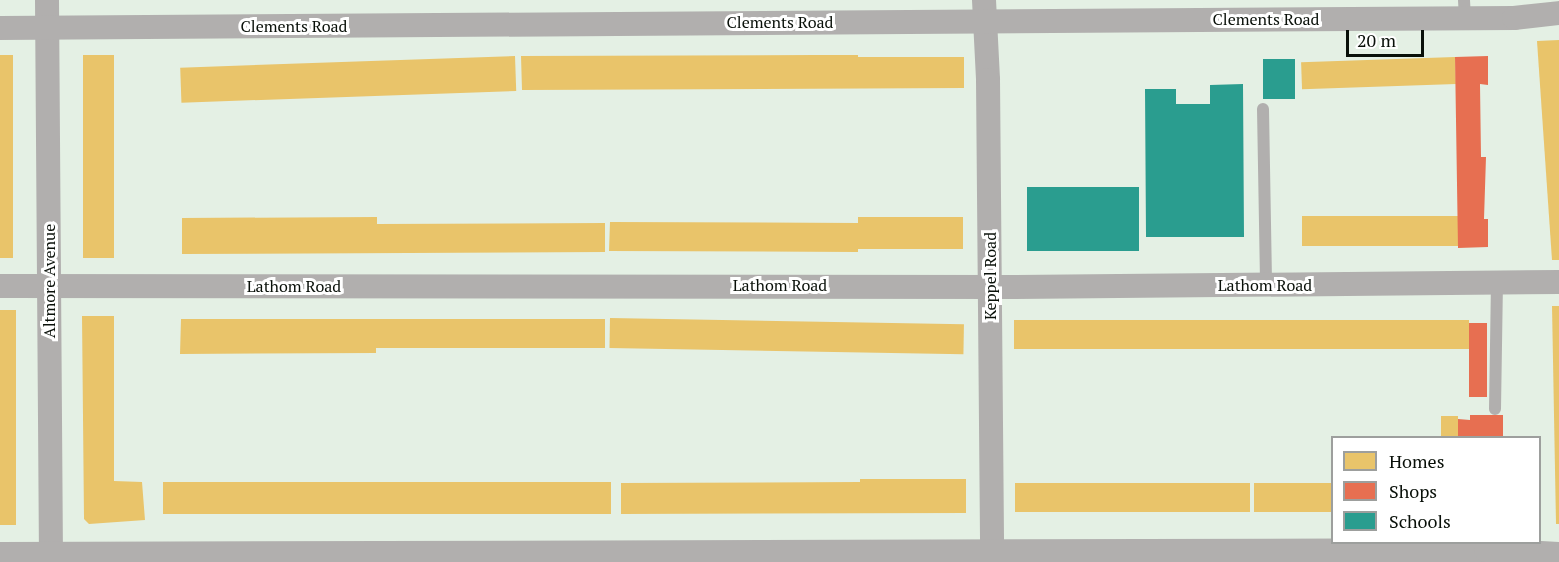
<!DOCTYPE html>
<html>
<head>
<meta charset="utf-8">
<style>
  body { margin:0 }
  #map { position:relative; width:1559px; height:562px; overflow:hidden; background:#e4f0e4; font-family:"PT Serif",serif }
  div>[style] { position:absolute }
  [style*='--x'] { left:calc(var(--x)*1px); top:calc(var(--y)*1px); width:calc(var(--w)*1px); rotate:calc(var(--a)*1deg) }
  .homes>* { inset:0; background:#e9c46a; transform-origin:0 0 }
  .shops>* { inset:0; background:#e76f51; transform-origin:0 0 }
  .schools>* { inset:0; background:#2a9d8f; transform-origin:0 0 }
  .service>* { height:12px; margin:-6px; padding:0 6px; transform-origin:6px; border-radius:6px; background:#b1afae }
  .minor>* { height:24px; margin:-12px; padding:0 12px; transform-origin:12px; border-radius:12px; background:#b1afae }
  span { translate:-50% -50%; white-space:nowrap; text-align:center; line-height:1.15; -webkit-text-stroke:6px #fff; paint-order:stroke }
  .street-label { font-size:16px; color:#091009 }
  .legend { position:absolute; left:1331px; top:436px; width:210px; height:108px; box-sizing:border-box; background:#fff; border:2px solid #9d9f9d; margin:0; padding:8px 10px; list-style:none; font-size:18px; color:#091009 }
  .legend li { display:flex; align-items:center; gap:12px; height:30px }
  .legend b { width:30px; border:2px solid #9d9f9d }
  .scale { position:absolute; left:1346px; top:30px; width:78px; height:27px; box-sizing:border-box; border:3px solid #091009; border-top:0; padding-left:8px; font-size:18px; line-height:21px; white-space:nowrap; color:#091009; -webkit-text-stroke:4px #fff; paint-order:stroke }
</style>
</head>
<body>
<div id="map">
  <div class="homes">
    <div style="clip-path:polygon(1559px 40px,1559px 260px,1552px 260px,1537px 41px)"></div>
    <div style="left:0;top:55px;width:13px;height:203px"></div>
    <div style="left:83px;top:55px;width:31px;height:203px"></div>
    <div style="clip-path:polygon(815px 55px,858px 55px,858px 57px,964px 57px,964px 88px,522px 90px,521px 56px)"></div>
    <div style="left:515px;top:56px;width:35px;height:335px;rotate:88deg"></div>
    <div style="left:1455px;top:57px;width:27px;height:154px;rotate:88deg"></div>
    <div style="left:1458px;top:216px;width:30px;height:156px;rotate:90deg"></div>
    <div style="clip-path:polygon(377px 217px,377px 224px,605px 223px,605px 252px,182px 254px,182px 218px)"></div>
    <div style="clip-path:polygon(858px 217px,963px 217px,963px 249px,858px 249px,858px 252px,609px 251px,610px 222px,858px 223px)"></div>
    <div style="clip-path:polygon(1552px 306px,1559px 306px,1559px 524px,1556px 524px)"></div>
    <div style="left:0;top:310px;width:16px;height:215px"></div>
    <div style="clip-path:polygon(82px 316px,114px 316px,114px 481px,142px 482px,145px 520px,89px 524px,84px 519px)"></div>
    <div style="left:610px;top:318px;width:354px;height:30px;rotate:1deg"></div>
    <div style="clip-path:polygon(181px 319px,605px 319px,605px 348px,376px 348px,376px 353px,180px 354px)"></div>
    <div style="left:1014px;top:320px;width:455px;height:29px"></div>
    <div style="left:1441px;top:416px;width:17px;height:22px"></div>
    <div style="clip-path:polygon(860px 479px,966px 479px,966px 513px,621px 514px,621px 483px,860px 482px)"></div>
    <div style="left:163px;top:482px;width:448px;height:32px"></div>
    <div style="left:1250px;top:483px;width:29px;height:235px;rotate:90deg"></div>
    <div style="left:1254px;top:483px;width:78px;height:29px"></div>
  </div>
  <div class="shops">
    <div style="clip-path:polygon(1488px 56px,1488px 85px,1480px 84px,1481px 157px,1486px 157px,1484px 219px,1488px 219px,1488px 247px,1458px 248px,1455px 57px)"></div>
    <div style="left:1487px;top:323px;width:74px;height:18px;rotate:90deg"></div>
    <div style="clip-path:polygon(1470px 415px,1503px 415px,1503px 436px,1458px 438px,1458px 419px,1470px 420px)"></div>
  </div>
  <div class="schools">
    <div style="left:1263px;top:59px;width:32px;height:40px"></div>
    <div style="clip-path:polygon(1243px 84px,1244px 237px,1146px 237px,1145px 89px,1176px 89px,1176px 104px,1210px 104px,1210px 85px)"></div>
    <div style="left:1027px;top:187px;width:112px;height:64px"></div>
  </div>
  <div class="service">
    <div style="--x:1464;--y:0;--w:18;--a:87"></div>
    <div style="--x:1263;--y:109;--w:176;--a:89"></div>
    <div style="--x:1495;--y:409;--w:126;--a:-89.1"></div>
  </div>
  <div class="minor">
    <div style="--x:47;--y:0;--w:562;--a:89.59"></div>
    <div style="--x:984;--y:0;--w:80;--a:87.1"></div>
    <div style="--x:988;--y:80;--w:482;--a:89.5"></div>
    <div style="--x:0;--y:28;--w:1514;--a:-0.38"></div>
    <div style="--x:1514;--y:18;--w:45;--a:-6.3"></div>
    <div style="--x:0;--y:286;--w:1009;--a:0.06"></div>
    <div style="--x:1009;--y:287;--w:550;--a:-0.52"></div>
    <div style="--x:0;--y:554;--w:1486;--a:-0.15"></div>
    <div style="--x:1486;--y:550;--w:73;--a:3.1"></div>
  </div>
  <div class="street-label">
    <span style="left:1266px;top:19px">Clements Road</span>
    <span style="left:780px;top:22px">Clements Road</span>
    <span style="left:294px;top:26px">Clements Road</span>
    <span style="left:990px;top:276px;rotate:-90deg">Keppel Road</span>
    <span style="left:49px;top:281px;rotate:-90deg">Altmore Avenue</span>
    <span style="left:780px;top:285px">Lathom Road</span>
    <span style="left:1265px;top:285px">Lathom Road</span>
    <span style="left:294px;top:286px">Lathom Road</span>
  </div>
  <ul class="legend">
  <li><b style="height:16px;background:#e9c46a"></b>Homes</li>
  <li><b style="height:16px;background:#e76f51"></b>Shops</li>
  <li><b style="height:16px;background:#2a9d8f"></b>Schools</li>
  </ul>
  <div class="scale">20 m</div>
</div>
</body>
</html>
